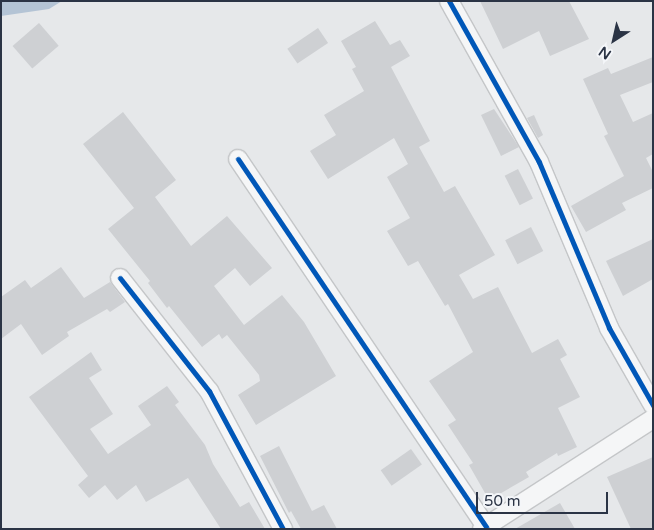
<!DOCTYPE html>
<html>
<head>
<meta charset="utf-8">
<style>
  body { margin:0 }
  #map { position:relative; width:654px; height:530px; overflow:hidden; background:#e6e8ea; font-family:"Varela Round",sans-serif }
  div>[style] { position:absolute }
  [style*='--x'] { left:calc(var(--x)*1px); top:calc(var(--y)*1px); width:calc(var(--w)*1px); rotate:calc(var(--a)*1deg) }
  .water>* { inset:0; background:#b4c4d5 }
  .building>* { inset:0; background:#ced0d3; transform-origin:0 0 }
  .roads { filter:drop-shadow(1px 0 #c4c6c8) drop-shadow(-1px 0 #c4c6c8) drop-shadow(0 1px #c4c6c8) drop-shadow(0 -1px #c4c6c8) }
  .minor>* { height:18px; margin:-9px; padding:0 9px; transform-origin:9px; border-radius:9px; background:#f5f6f7 }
  .cycleway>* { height:5px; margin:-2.5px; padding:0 2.5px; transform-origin:2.5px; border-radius:2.5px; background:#0057b8 }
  span { translate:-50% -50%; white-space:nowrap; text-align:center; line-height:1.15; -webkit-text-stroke:4px #f4f6f9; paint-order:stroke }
  .frame { position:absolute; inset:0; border:2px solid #2b3445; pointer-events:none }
  .north { position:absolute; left:589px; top:15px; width:50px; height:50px; -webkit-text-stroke:4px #f4f6f9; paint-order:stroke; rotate:215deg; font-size:14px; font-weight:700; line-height:20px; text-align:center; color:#2b3445 }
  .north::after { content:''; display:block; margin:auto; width:18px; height:22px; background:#2b3445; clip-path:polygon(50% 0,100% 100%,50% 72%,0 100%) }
  .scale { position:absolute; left:476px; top:492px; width:132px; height:22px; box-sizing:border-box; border:2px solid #2b3445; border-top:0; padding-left:6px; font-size:15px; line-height:18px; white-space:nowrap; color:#2b3445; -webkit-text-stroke:4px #f4f6f9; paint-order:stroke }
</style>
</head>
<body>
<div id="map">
  <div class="water">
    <div style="clip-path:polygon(1px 1px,62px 1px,49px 9px,1px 16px)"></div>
  </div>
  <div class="building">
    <div style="clip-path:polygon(480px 1px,569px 1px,589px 39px,550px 56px,539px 31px,503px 49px)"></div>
    <div style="clip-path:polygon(375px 21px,390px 45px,400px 40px,410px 56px,391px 67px,430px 141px,419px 147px,444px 192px,455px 186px,495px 255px,459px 275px,473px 299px,498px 287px,532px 353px,558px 339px,567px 355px,560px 359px,580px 397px,558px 408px,577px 447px,558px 456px,557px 453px,526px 472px,529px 477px,489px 500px,469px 465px,473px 463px,448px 425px,456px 420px,429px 381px,473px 352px,448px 304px,445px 306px,418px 261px,408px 266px,387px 231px,410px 218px,387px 177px,408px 164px,394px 138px,328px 179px,310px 151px,336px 135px,324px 115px,364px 91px,352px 69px,356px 67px,341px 41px)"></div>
    <div style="left:39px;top:23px;width:30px;height:35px;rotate:49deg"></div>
    <div style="left:318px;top:28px;width:18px;height:37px;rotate:56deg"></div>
    <div style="clip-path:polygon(653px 57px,653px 82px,620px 95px,633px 122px,653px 113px,653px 154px,646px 158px,653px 172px,653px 188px,622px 203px,626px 210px,586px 232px,571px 206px,624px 176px,604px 136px,608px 134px,583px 79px,608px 68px,611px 74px)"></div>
    <div style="clip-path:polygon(494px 109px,519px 147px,501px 156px,481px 115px)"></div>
    <div style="clip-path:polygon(123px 112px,176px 180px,155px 197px,191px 246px,227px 216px,272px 268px,250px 286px,235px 268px,214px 286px,244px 325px,282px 295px,304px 322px,336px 376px,256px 425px,238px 395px,260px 381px,259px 375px,227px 335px,222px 339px,219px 334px,202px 347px,169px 306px,167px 308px,148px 283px,150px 281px,108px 229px,134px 208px,83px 144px)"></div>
    <div style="clip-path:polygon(534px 115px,543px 135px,538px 138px,527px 118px)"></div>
    <div style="left:518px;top:169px;width:33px;height:15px;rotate:63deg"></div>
    <div style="left:531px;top:227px;width:27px;height:29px;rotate:63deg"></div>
    <div style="clip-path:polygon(653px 239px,653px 279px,623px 296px,606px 261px)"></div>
    <div style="clip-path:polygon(61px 267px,84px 298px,110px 282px,125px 302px,110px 312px,107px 309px,67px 332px,69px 336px,42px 355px,21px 324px,1px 339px,1px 297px,25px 280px,31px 288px)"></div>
    <div style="clip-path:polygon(91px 352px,102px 370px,89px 378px,113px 414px,90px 429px,108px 454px,151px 425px,138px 406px,167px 386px,179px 402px,175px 405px,205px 445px,213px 464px,240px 507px,249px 502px,265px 529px,221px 529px,188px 478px,146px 502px,136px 485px,117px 500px,105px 485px,89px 498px,78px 485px,88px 476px,29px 397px)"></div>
    <div style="clip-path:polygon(279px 446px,312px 511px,324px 505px,337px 529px,301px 529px,291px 511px,289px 513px,260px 456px)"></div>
    <div style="left:411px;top:449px;width:19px;height:37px;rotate:55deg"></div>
    <div style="clip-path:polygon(653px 457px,653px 529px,631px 529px,607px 477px)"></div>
    <div style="clip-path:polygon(560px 503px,575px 529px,515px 529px)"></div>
  </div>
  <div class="roads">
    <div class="minor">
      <div style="--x:449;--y:1;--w:184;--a:60.8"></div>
      <div style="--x:539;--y:162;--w:180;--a:67.1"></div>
      <div style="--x:609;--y:328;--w:89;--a:60.3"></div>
      <div style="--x:238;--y:159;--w:444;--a:56"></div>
      <div style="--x:120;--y:278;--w:144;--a:51.8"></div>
      <div style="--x:209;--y:391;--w:157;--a:61.8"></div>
      <div style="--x:482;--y:529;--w:203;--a:-32.8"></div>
    </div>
  </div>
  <div class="cycleway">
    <div style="--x:449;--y:1;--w:184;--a:60.8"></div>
    <div style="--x:539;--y:162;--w:180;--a:67.1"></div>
    <div style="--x:609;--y:328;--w:89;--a:60.3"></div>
    <div style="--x:238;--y:159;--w:444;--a:56"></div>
    <div style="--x:120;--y:278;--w:144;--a:51.8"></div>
    <div style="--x:209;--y:391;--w:157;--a:61.8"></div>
  </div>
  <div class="frame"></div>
  <div class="north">N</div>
  <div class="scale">50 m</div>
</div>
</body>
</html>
